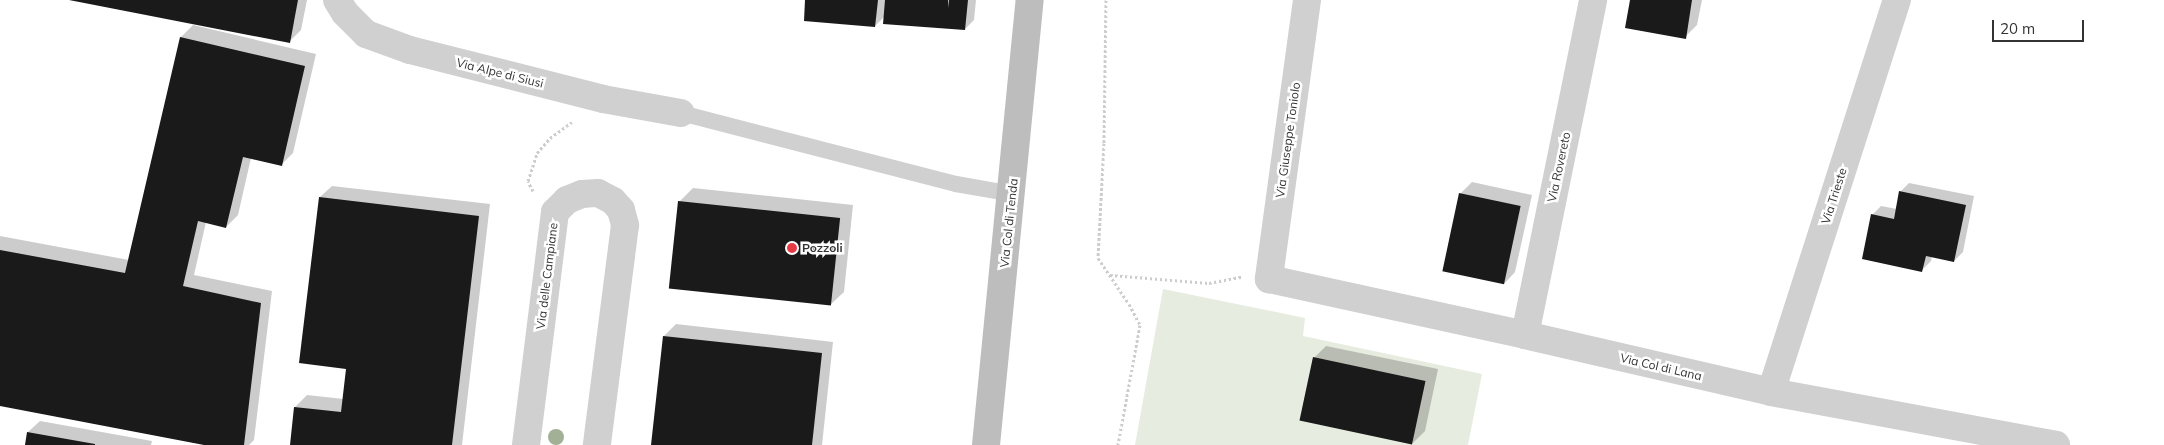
<!DOCTYPE html>
<html>
<head>
<meta charset="utf-8">
<style>
  body { margin:0 }
  #map { position:relative; width:2164px; height:445px; overflow:hidden; background:#fff; font-family:Mulish,sans-serif }
  div>[style] { position:absolute }
  [style*='--x'] { left:calc(var(--x)*1px); top:calc(var(--y)*1px); width:calc(var(--w)*1px); rotate:calc(var(--a)*1deg) }
  .green>* { inset:0; background:#e6ecdf }
  .shadow>* { inset:0; background:#0003 }
  .building>* { inset:0; background:#1a1a1a; transform-origin:0 0 }
  .path>* { height:3px; margin-top:-1.5px; transform-origin:0; background:repeating-linear-gradient(90deg,#cdcdcd 0 2.5px,transparent 0 5px) }
  .service>* { height:16px; margin:-8px; padding:0 8px; transform-origin:8px; border-radius:8px; background:#d0d0d0 }
  .minor>* { height:28px; margin:-14px; padding:0 14px; transform-origin:14px; border-radius:14px; background:#d0d0d0 }
  .secondary>* { height:28px; margin:-14px; padding:0 14px; transform-origin:14px; border-radius:14px; background:#bdbdbd }
  .trees>* { width:16px; height:16px; margin:-8px; border-radius:50%; background:#a2b095 }
  .dots>* { width:14px; height:14px; translate:-50% -50%; box-sizing:border-box; border:2px solid #fff; border-radius:50% }
  span { translate:-50% -50%; white-space:nowrap; text-align:center; line-height:1.15; -webkit-text-stroke:5px #fff; paint-order:stroke }
  .street-label { font-size:12px; color:#333 }
  .poi-label { font-size:12px; color:#333; font-weight:700 }
  .left { translate:0 -50%; text-align:left }
  .scale { position:absolute; left:1992px; top:20px; width:92px; height:22px; box-sizing:border-box; border:2px solid #333; border-top:0; padding-left:6px; font-size:15px; line-height:18px; white-space:nowrap; color:#333; -webkit-text-stroke:4px #fff; paint-order:stroke }
</style>
</head>
<body>
<div id="map">
  <div class="green">
    <div style="clip-path:polygon(1163px 289px,1305px 318px,1303px 336px,1482px 374px,1468px 445px,1135px 445px)"></div>
  </div>
  <div class="shadow">
    <div style="clip-path:polygon(75px 0,307px 0,301px 30px,289px 42px)"></div>
    <div style="clip-path:polygon(807px 0,976px 0,974px 20px,965px 29px,885px 16px,875px 26px)"></div>
    <div style="clip-path:polygon(1631px 0,1702px 0,1697px 25px,1685px 37px)"></div>
    <div style="clip-path:polygon(193px 25px,316px 54px,293px 153px,281px 165px,251px 158px,238px 215px,226px 227px,206px 222px,194px 275px,272px 291px,254px 440px,249px 445px,208px 445px,0 405px,0 236px,129px 260px,181px 37px)"></div>
    <div style="clip-path:polygon(1472px 182px,1532px 195px,1515px 272px,1504px 284px,1460px 194px)"></div>
    <div style="clip-path:polygon(1909px 183px,1974px 196px,1963px 252px,1954px 261px,1932px 256px,1931px 261px,1922px 270px,1872px 215px,1881px 206px,1897px 209px,1900px 192px)"></div>
    <div style="clip-path:polygon(332px 186px,490px 204px,462px 445px,291px 445px,295px 407px,307px 395px,344px 399px,347px 368px,320px 197px)"></div>
    <div style="clip-path:polygon(693px 188px,853px 205px,844px 292px,830px 305px,679px 202px)"></div>
    <div style="clip-path:polygon(676px 324px,833px 342px,822px 445px,652px 445px,664px 336px)"></div>
    <div style="clip-path:polygon(1326px 346px,1438px 369px,1425px 431px,1413px 443px,1314px 358px)"></div>
    <div style="clip-path:polygon(40px 421px,152px 441px,151px 445px,26px 445px,28px 432px)"></div>
  </div>
  <div class="building">
    <div style="clip-path:polygon(69px 0,298px 0,290px 43px)"></div>
    <div style="clip-path:polygon(805px 0,878px 0,875px 27px,804px 21px)"></div>
    <div style="clip-path:polygon(885px 0,948px 0,948px 8px,949px 0,968px 0,965px 30px,883px 24px)"></div>
    <div style="clip-path:polygon(1630px 0,1692px 0,1686px 39px,1625px 28px)"></div>
    <div style="clip-path:polygon(180px 37px,305px 66px,282px 166px,243px 157px,226px 228px,198px 221px,183px 286px,261px 303px,244px 445px,204px 445px,0 406px,0 250px,125px 273px)"></div>
    <div style="clip-path:polygon(1899px 191px,1966px 205px,1954px 262px,1926px 256px,1922px 272px,1862px 259px,1871px 214px,1894px 219px)"></div>
    <div style="left:1459px;top:193px;width:63px;height:80px;rotate:12deg"></div>
    <div style="clip-path:polygon(319px 197px,479px 216px,452px 445px,290px 445px,294px 407px,341px 412px,346px 369px,299px 363px)"></div>
    <div style="left:678px;top:201px;width:163px;height:88px;rotate:6deg"></div>
    <div style="clip-path:polygon(663px 336px,822px 353px,812px 445px,651px 445px)"></div>
    <div style="left:1313px;top:357px;width:115px;height:65px;rotate:12deg"></div>
    <div style="clip-path:polygon(27px 432px,95px 444px,95px 445px,25px 445px)"></div>
  </div>
  <div class="path">
    <div style="--x:1106;--y:0;--w:143;--a:90.8"></div>
    <div style="--x:1104;--y:143;--w:115;--a:93"></div>
    <div style="--x:1098;--y:258;--w:55;--a:56"></div>
    <div style="--x:1129;--y:304;--w:24;--a:62"></div>
    <div style="--x:1140;--y:325;--w:122;--a:100.4"></div>
    <div style="--x:533;--y:191;--w:11;--a:-117"></div>
    <div style="--x:528;--y:181;--w:29;--a:-72"></div>
    <div style="--x:537;--y:153;--w:20;--a:-49"></div>
    <div style="--x:550;--y:138;--w:27;--a:-36"></div>
    <div style="--x:1110;--y:275;--w:99;--a:4.6"></div>
    <div style="--x:1209;--y:283;--w:33;--a:-11"></div>
  </div>
  <div class="service">
    <div style="--x:681;--y:113;--w:284;--a:14.5"></div>
    <div style="--x:956;--y:184;--w:57;--a:10.1"></div>
  </div>
  <div class="minor">
    <div style="--x:337;--y:0;--w:15;--a:58"></div>
    <div style="--x:345;--y:13;--w:30;--a:45"></div>
    <div style="--x:366;--y:34;--w:47;--a:20"></div>
    <div style="--x:410;--y:50;--w:199;--a:14.2"></div>
    <div style="--x:603;--y:99;--w:79;--a:10.2"></div>
    <div style="--x:1307;--y:0;--w:282;--a:97.8"></div>
    <div style="--x:1269;--y:279;--w:262;--a:12.3"></div>
    <div style="--x:1525;--y:335;--w:253;--a:13"></div>
    <div style="--x:1771;--y:392;--w:290;--a:10.5"></div>
    <div style="--x:1525;--y:335;--w:342;--a:-78.5"></div>
    <div style="--x:1771;--y:392;--w:412;--a:-72.2"></div>
    <div style="--x:526;--y:445;--w:235;--a:-82.9"></div>
    <div style="--x:555;--y:212;--w:17;--a:-45"></div>
    <div style="--x:567;--y:200;--w:16;--a:-22"></div>
    <div style="--x:582;--y:194;--w:16;--a:-4"></div>
    <div style="--x:598;--y:193;--w:17;--a:28"></div>
    <div style="--x:613;--y:201;--w:12;--a:48"></div>
    <div style="--x:621;--y:210;--w:16;--a:75"></div>
    <div style="--x:625;--y:225;--w:222;--a:97.3"></div>
  </div>
  <div class="secondary">
    <div style="--x:986;--y:445;--w:447;--a:-84.4"></div>
  </div>
  <div class="trees">
    <div style="left:556px;top:437px"></div>
  </div>
  <div class="dots">
    <div style="left:792px;top:248px;background:#e63946"></div>
  </div>
  <div class="street-label">
    <span style="left:500px;top:73px;rotate:14deg">Via Alpe di Siusi</span>
    <span style="left:1288px;top:140px;rotate:-82deg">Via Giuseppe Toniolo</span>
    <span style="left:1559px;top:167px;rotate:-78deg">Via Rovereto</span>
    <span style="left:1834px;top:196px;rotate:-72deg">Via Trieste</span>
    <span style="left:1009px;top:223px;rotate:-84deg">Via Col di Tenda</span>
    <span style="left:547px;top:276px;rotate:-83deg">Via delle Campiane</span>
    <span style="left:1661px;top:367px;rotate:13deg">Via Col di Lana</span>
  </div>
  <div class="poi-label">
    <span class="left" style="left:802px;top:248px">Pozzoli</span>
  </div>
  <div class="scale">20 m</div>
</div>
</body>
</html>
